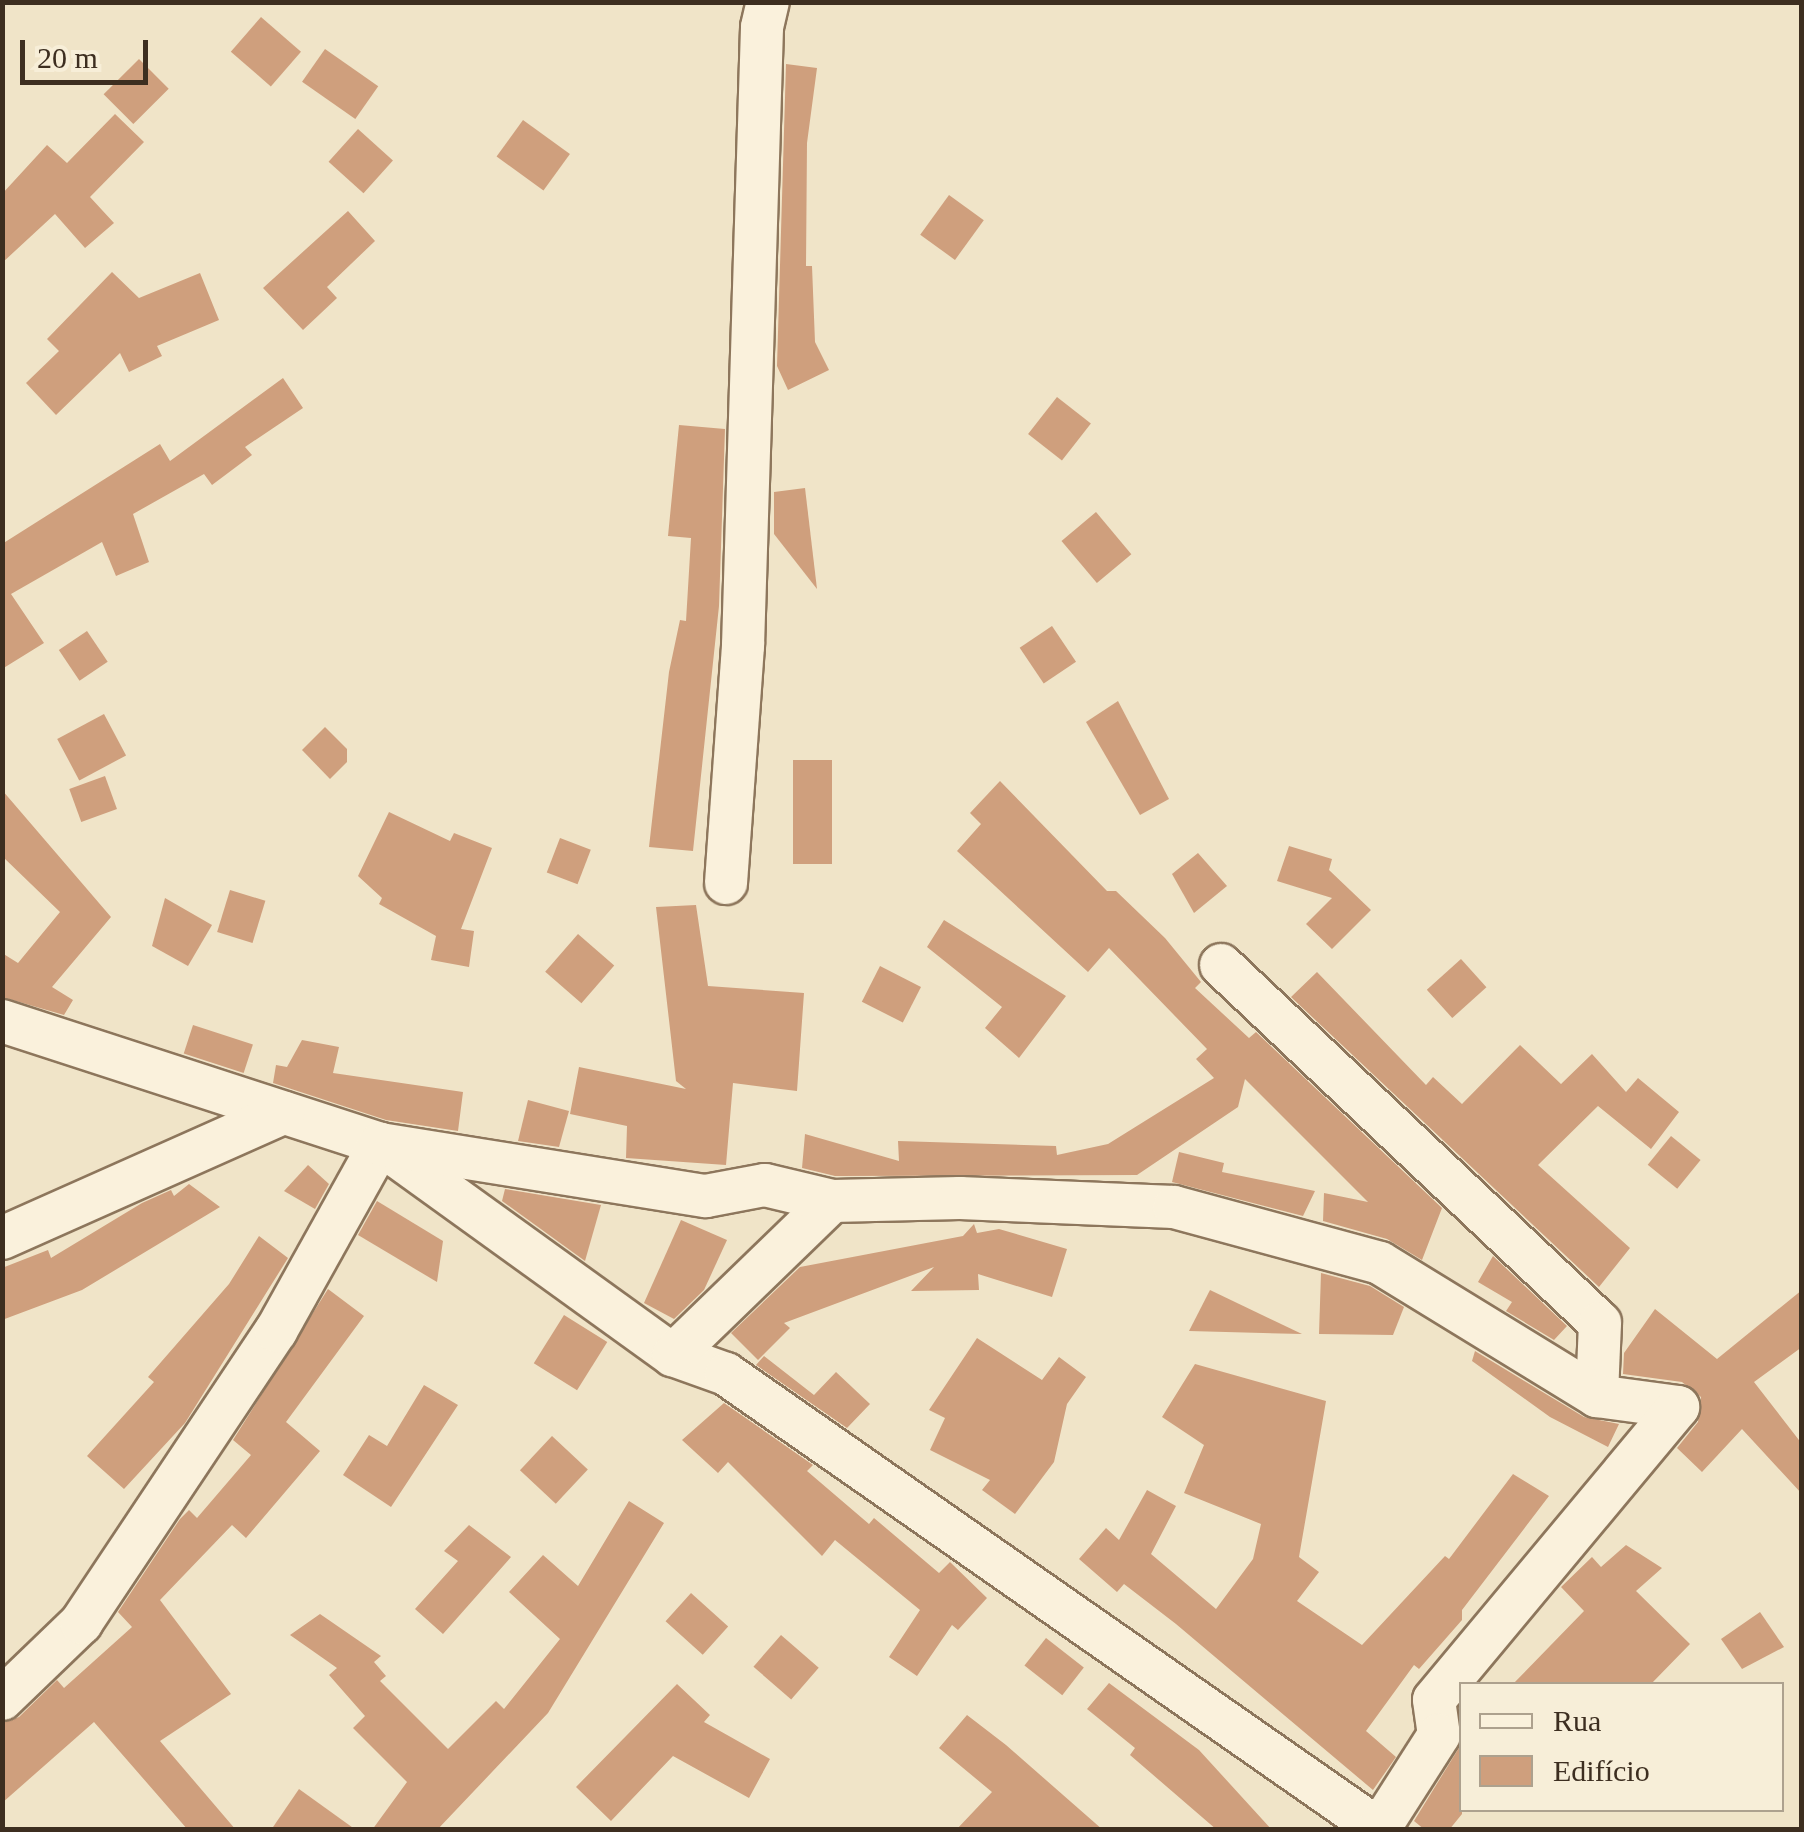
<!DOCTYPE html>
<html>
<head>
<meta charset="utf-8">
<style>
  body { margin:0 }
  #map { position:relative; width:1804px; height:1832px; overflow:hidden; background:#f0e4c8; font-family:"Times New Roman",serif }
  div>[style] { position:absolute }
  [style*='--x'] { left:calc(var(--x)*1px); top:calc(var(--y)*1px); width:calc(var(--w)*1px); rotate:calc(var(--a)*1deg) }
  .building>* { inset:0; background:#cf9f7d; transform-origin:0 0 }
  .roads { filter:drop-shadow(2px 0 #8d765c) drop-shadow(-2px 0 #8d765c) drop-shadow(0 2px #8d765c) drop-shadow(0 -2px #8d765c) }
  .minor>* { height:42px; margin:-21px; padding:0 21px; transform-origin:21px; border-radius:21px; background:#faf1dc }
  span { translate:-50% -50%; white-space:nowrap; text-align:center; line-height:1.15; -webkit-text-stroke:9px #f7eed8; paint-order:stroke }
  .frame { position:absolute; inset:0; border:5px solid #3d2e20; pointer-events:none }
  .legend { position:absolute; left:1459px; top:1682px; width:325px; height:130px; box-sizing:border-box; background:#f7eed8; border:2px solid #ada18e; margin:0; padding:12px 18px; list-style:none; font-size:30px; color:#3d2e20 }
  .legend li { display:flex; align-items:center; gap:20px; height:50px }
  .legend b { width:50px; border:2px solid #ada18e }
  .scale { position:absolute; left:20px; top:40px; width:128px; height:45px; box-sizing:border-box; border:5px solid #3d2e20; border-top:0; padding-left:12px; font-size:30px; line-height:35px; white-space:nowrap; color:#3d2e20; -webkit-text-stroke:8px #f7eed8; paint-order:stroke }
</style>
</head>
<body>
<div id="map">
  <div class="building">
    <div style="left:261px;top:17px;width:53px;height:46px;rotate:41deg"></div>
    <div style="left:325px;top:49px;width:65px;height:40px;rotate:35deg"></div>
    <div style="left:139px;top:59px;width:42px;height:50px;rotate:45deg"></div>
    <div style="clip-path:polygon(786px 64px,817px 68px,807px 143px,806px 266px,812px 266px,815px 342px,829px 370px,788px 390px,777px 366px)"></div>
    <div style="clip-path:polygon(115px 114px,144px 142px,90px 197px,114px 223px,85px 248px,55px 214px,2px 263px,2px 194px,47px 145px,67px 163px)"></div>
    <div style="left:523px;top:120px;width:58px;height:45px;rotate:36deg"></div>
    <div style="left:358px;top:129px;width:47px;height:44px;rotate:42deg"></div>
    <div style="left:949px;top:195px;width:43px;height:49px;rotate:36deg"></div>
    <div style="clip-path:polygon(348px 211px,375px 241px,327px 287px,337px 298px,303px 330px,263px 288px)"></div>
    <div style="clip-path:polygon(112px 272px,139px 298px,200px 273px,219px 320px,157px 346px,162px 356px,129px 372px,120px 353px,56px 415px,26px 383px,59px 351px,47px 339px)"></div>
    <div style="clip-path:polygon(283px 378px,303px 408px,245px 447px,252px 455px,212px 485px,204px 474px,133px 514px,149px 562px,116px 576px,102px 542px,11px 594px,44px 643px,2px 669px,2px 544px,160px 444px,170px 461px)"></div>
    <div style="left:1057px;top:397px;width:43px;height:47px;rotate:38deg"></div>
    <div style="clip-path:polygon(679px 425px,725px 429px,719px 606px,693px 851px,649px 847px,669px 672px,680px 620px,686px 621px,691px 538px,668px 536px)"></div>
    <div style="clip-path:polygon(805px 488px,817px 589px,774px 534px,774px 492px)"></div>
    <div style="left:1096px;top:512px;width:55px;height:45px;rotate:50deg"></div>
    <div style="left:1052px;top:626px;width:43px;height:39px;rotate:56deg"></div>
    <div style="left:87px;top:631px;width:37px;height:34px;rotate:56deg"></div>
    <div style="clip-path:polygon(1118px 701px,1169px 799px,1140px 815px,1086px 722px)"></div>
    <div style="left:104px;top:714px;width:47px;height:53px;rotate:62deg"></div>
    <div style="clip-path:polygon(325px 727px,347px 749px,347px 762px,330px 779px,302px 750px)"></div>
    <div style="left:832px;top:760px;width:104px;height:39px;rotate:90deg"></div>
    <div style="left:105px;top:776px;width:35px;height:38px;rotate:70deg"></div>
    <div style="clip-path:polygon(1000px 781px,1107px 891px,1116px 891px,1165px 938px,1201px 982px,1195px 988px,1249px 1038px,1256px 1032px,1442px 1208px,1422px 1260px,1387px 1239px,1323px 1221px,1324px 1193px,1368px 1202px,1245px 1079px,1238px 1107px,1137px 1175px,835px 1176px,802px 1168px,805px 1134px,899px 1161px,898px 1141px,1056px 1146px,1057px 1155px,1108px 1144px,1214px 1078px,1196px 1059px,1207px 1049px,1109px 948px,1088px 972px,957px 851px,981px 824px,970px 813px)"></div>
    <div style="clip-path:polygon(2px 790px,111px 917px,52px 987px,73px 1000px,64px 1015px,2px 997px,2px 953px,18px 963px,60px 912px,2px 856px)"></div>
    <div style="clip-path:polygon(389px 812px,450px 841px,454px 833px,492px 848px,461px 929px,474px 931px,469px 967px,431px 960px,436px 936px,379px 904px,382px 898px,358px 876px)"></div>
    <div style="left:560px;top:838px;width:33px;height:37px;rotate:21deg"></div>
    <div style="clip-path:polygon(1289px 846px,1332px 859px,1329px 870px,1371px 910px,1332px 949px,1306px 924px,1332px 898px,1277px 881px)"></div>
    <div style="clip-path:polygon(1198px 853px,1227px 886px,1194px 913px,1172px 874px)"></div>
    <div style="left:230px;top:890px;width:37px;height:44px;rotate:17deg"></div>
    <div style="clip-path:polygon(165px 898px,212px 925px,188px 966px,152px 946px)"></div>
    <div style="clip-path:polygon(696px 905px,708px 986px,804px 993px,797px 1091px,733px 1083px,726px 1165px,626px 1158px,627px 1126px,570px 1114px,579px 1067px,686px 1089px,676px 1081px,656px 907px)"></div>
    <div style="clip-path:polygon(944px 920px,1066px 996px,1019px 1058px,985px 1028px,1002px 1007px,927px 947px)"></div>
    <div style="left:578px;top:934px;width:48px;height:50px;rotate:41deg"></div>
    <div style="left:1461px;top:959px;width:38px;height:46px;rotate:48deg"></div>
    <div style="left:880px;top:966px;width:46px;height:40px;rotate:27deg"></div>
    <div style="clip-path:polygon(1317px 972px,1426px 1085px,1433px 1077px,1462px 1104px,1520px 1045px,1561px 1084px,1592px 1054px,1626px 1092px,1638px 1078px,1679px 1112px,1651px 1149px,1598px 1106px,1538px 1165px,1630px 1248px,1599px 1287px,1291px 997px)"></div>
    <div style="left:193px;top:1025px;width:63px;height:30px;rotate:18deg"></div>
    <div style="clip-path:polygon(302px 1040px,339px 1047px,333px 1073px,463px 1092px,458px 1131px,386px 1120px,273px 1083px,276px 1065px,287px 1067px)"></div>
    <div style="clip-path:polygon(528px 1100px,569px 1111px,559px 1147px,518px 1141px)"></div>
    <div style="left:1671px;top:1136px;width:38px;height:37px;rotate:39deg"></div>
    <div style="clip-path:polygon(1179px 1152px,1224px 1163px,1222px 1172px,1315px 1191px,1303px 1216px,1172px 1182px)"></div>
    <div style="clip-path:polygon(308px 1165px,329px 1184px,315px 1209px,284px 1191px)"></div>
    <div style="clip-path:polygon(189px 1184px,220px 1207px,82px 1290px,2px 1320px,2px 1268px,48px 1250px,51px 1258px,142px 1203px,171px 1190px,174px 1196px)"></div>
    <div style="clip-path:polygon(505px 1189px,601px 1205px,585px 1261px,502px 1201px)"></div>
    <div style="clip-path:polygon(377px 1201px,443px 1241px,437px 1282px,358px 1235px)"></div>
    <div style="clip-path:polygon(681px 1220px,727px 1240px,704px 1290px,674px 1319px,644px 1303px)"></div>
    <div style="clip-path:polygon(974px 1224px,977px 1233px,999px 1229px,1067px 1249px,1052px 1297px,978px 1274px,979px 1290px,911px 1291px,934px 1267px,784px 1323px,790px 1328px,758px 1360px,731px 1333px,800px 1267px,963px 1236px)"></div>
    <div style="clip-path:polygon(259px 1236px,288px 1258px,185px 1423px,124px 1489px,87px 1456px,154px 1382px,148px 1377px,229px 1284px)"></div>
    <div style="clip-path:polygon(1493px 1256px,1567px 1326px,1554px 1340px,1506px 1311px,1512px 1302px,1478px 1282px)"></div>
    <div style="clip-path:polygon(1321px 1273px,1370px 1286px,1404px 1307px,1393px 1335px,1319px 1334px)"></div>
    <div style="clip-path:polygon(328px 1289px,364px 1316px,286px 1422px,320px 1451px,246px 1538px,232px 1525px,160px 1600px,231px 1694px,160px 1741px,236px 1830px,188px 1830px,94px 1722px,2px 1803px,2px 1723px,19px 1717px,57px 1680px,64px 1688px,132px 1627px,118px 1612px,180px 1519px,189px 1510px,197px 1518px,251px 1455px,233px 1440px)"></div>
    <div style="clip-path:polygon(1210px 1290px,1302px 1334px,1189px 1331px)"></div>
    <div style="clip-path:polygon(1802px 1290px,1802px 1347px,1754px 1382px,1802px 1444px,1802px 1494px,1742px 1429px,1702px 1472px,1677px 1448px,1698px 1422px,1701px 1397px,1682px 1382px,1623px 1374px,1624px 1353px,1655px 1309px,1717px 1359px)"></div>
    <div style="left:564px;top:1315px;width:51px;height:57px;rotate:32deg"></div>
    <div style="clip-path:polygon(977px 1338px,1042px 1380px,1059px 1357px,1086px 1377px,1067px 1404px,1054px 1462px,1015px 1514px,982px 1490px,990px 1480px,930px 1450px,945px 1418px,929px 1410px)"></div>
    <div style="clip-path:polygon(1475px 1351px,1584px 1417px,1619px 1424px,1608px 1447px,1550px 1417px,1472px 1361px)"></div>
    <div style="clip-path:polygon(764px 1356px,814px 1395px,836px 1372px,870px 1404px,847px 1428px,756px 1365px)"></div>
    <div style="clip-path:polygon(1195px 1364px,1326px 1401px,1299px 1557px,1319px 1572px,1297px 1601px,1362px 1645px,1445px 1556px,1449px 1559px,1513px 1474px,1549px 1496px,1462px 1610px,1462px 1620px,1419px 1669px,1414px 1665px,1366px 1731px,1396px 1757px,1373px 1790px,1176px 1624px,1124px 1584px,1117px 1592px,1079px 1559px,1106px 1528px,1119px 1540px,1147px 1490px,1176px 1506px,1151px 1554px,1216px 1609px,1253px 1559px,1261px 1524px,1184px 1493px,1204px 1445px,1162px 1417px)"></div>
    <div style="clip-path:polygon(424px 1385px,458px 1405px,391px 1507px,343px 1475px,369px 1435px,387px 1446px)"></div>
    <div style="clip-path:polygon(724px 1403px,813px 1465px,807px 1471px,869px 1524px,874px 1518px,939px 1573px,950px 1562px,987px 1598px,958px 1630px,952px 1625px,917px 1676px,889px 1657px,920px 1610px,835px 1540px,822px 1556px,728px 1462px,718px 1473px,682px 1440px)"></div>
    <div style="left:552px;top:1436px;width:49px;height:47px;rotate:43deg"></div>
    <div style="clip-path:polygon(629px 1501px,664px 1523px,548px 1713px,437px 1830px,372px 1830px,407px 1782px,353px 1728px,365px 1716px,329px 1675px,337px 1668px,290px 1635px,320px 1614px,381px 1656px,374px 1662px,386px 1676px,380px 1681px,448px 1749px,496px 1701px,504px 1709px,560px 1639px,509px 1592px,543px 1555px,578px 1586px)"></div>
    <div style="clip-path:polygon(469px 1525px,511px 1557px,443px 1634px,415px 1609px,458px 1561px,444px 1551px)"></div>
    <div style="clip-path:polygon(1626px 1545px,1662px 1568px,1636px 1591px,1690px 1644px,1651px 1684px,1513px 1684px,1584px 1611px,1561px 1587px,1592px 1557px,1601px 1567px)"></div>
    <div style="left:691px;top:1593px;width:50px;height:38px;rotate:42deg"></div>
    <div style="clip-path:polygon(1760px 1612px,1784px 1647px,1742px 1669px,1721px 1639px)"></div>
    <div style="left:781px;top:1635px;width:50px;height:42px;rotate:41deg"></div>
    <div style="left:1046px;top:1638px;width:48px;height:35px;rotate:38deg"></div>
    <div style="clip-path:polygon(1109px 1683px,1199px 1750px,1272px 1830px,1217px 1830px,1130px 1755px,1135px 1748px,1087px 1709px)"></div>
    <div style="clip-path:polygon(677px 1684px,710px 1715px,704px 1722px,770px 1759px,749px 1798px,673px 1756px,611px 1821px,576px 1787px)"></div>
    <div style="clip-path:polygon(967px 1715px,1006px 1745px,1103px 1830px,956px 1830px,992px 1792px,939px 1748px)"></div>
    <div style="clip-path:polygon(1462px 1743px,1462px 1814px,1449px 1830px,1425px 1830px,1414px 1821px)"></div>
    <div style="clip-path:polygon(299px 1789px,356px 1830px,271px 1830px)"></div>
  </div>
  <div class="roads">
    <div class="minor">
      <div style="--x:726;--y:883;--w:238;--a:-85.9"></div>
      <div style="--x:743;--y:646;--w:619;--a:-88.24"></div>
      <div style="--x:762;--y:27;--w:26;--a:-77"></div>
      <div style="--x:1221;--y:965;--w:521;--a:43.37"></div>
      <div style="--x:1600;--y:1323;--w:73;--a:92.4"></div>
      <div style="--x:2;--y:1021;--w:398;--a:18"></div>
      <div style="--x:380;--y:1144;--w:361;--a:35.8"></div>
      <div style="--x:673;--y:1355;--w:56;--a:19.7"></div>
      <div style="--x:726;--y:1374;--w:797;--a:34.89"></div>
      <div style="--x:2;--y:1238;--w:308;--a:-24"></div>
      <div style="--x:673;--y:1355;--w:221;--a:-44.1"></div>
      <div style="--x:832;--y:1201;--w:128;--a:-1.3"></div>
      <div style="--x:960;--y:1198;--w:214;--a:2.4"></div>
      <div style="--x:1174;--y:1207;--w:213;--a:15.2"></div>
      <div style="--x:1380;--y:1263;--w:255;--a:31.5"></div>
      <div style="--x:1597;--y:1396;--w:82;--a:7.7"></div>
      <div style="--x:1678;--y:1407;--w:381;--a:129.8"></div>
      <div style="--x:1434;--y:1700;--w:35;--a:82"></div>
      <div style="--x:1439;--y:1735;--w:112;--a:122.6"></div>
      <div style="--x:2;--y:1699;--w:110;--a:-43.9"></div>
      <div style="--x:81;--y:1623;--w:351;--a:-56.3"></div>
      <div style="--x:276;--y:1331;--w:214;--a:-60.9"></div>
      <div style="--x:380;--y:1144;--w:330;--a:9.1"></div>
      <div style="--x:706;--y:1196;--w:60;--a:-10.6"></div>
      <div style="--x:765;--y:1185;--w:69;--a:13.4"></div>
    </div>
  </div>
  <div class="frame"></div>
  <ul class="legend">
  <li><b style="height:12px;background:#faf1dc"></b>Rua</li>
  <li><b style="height:28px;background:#cf9f7d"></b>Edifício</li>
  </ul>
  <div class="scale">20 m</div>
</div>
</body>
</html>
